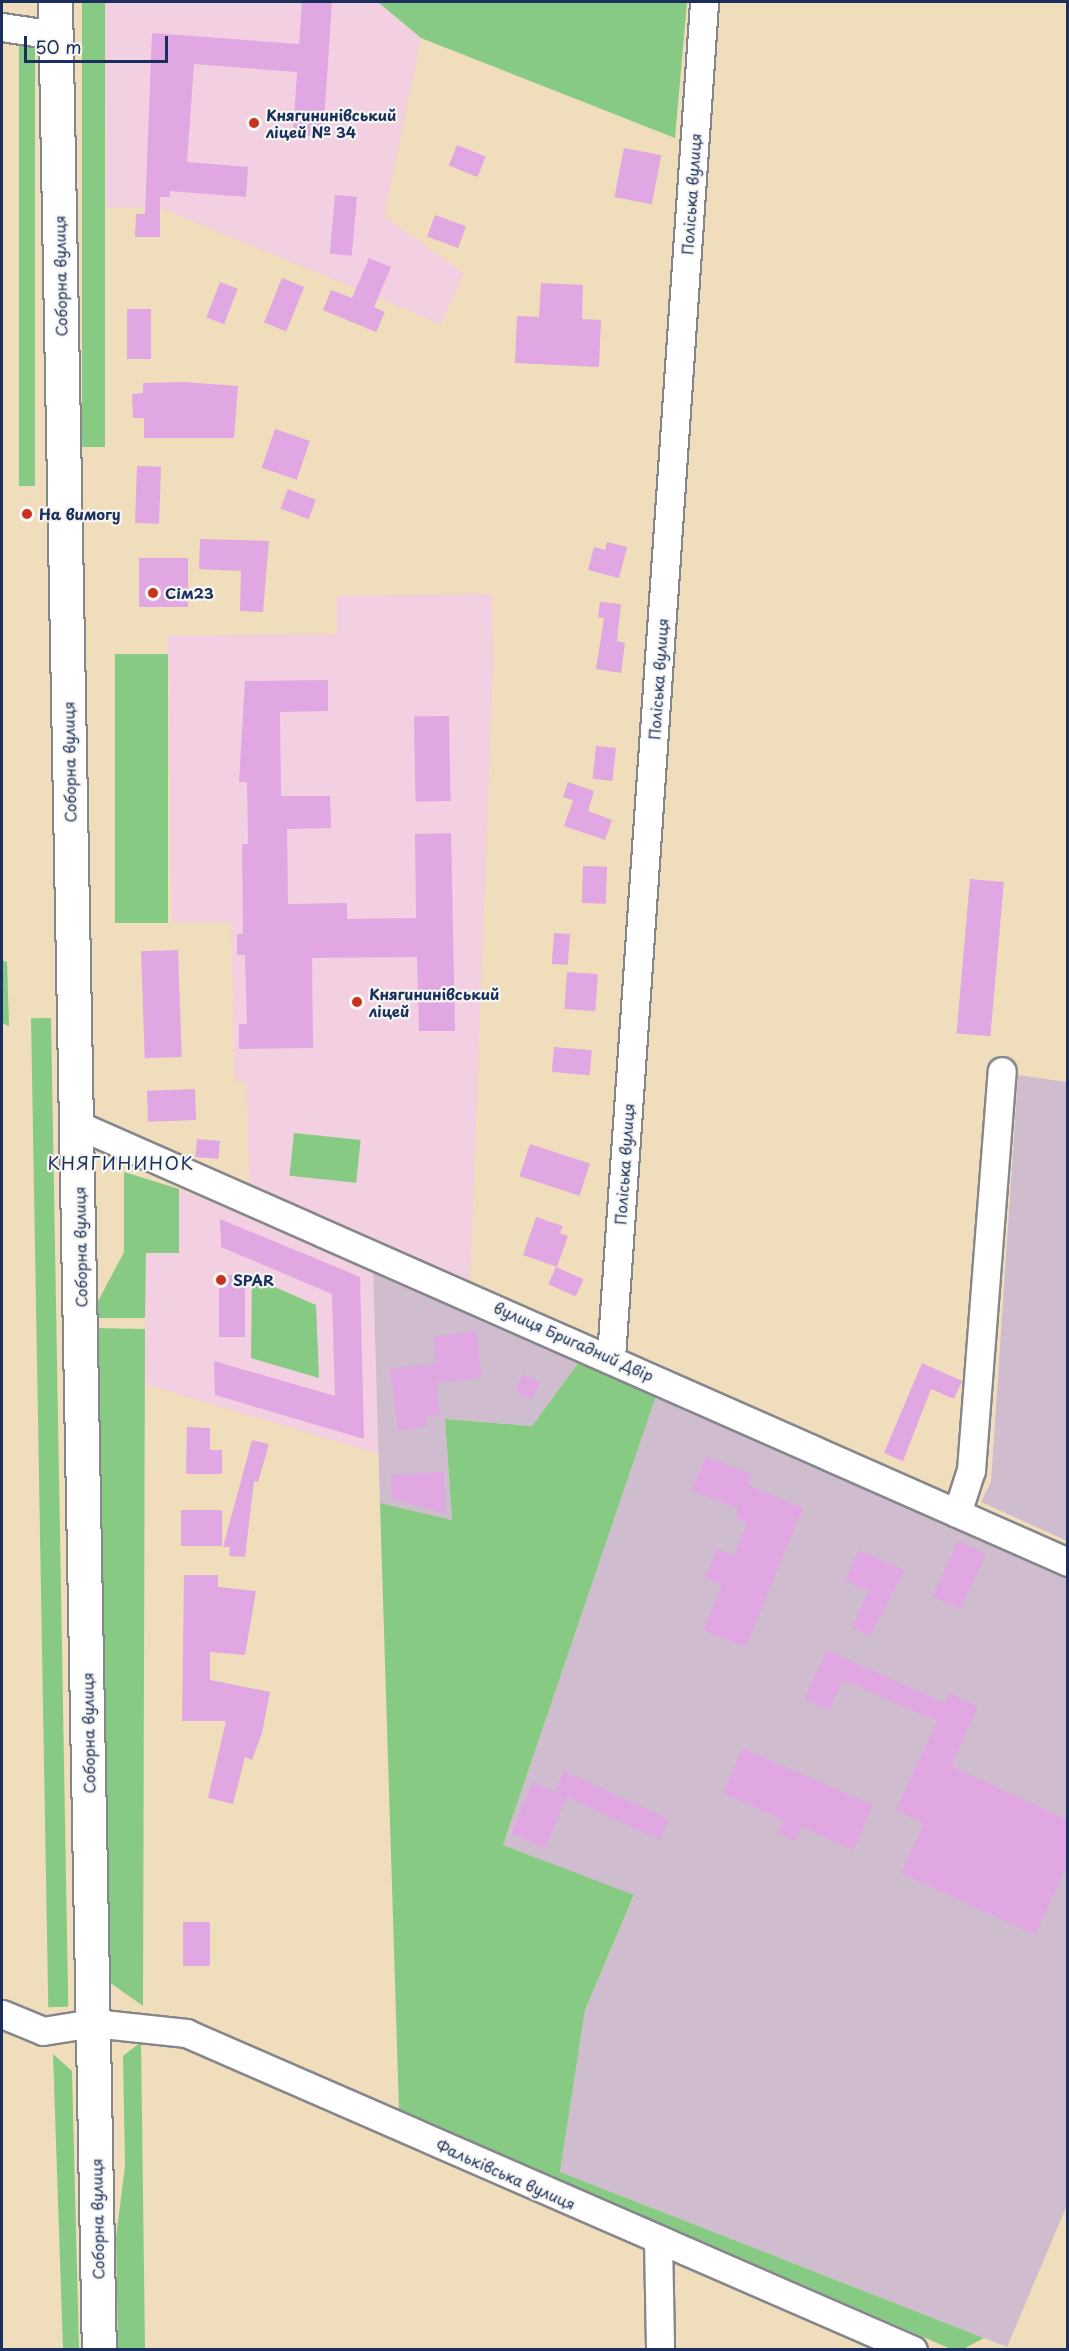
<!DOCTYPE html>
<html>
<head>
<meta charset="utf-8">
<style>
  body { margin:0 }
  #map { position:relative; width:1069px; height:2351px; overflow:hidden; background:#f0ddbc; font-family:"Playpen Sans",sans-serif }
  div>[style] { position:absolute }
  [style*='--x'] { left:calc(var(--x)*1px); top:calc(var(--y)*1px); width:calc(var(--w)*1px); rotate:calc(var(--a)*1deg) }
  .built>* { inset:0; background:#f2cfe1 }
  .industrial>* { inset:0; background:#cfbdcf }
  .green>* { inset:0; background:#87ca84; transform-origin:0 0 }
  .building>* { inset:0; background:#e0a7e2; transform-origin:0 0 }
  .roads { filter:drop-shadow(2px 0 #86868d) drop-shadow(-2px 0 #86868d) drop-shadow(0 2px #86868d) drop-shadow(0 -2px #86868d) }
  .minor>* { height:27px; margin:-13.5px; padding:0 13.5px; transform-origin:13.5px; border-radius:13.5px; background:#fff }
  .major>* { height:33px; margin:-16.5px; padding:0 16.5px; transform-origin:16.5px; border-radius:16.5px; background:#fff }
  .dots>* { width:16px; height:16px; translate:-50% -50%; box-sizing:border-box; border:3px solid #f6f6f2; border-radius:50% }
  span { translate:-50% -50%; white-space:nowrap; text-align:center; line-height:1.15; -webkit-text-stroke:4.5px #f6f6f2; paint-order:stroke }
  .poi-label { font-size:15px; color:#1b2f5e; font-weight:700 }
  .left { translate:0 -50%; text-align:left }
  .street-label { font-size:15px; color:#1b2f5e }
  .quarter-label { font-size:18px; color:#1b2f5e; letter-spacing:1.5px }
  .frame { position:absolute; inset:0; border:3px solid #1b2f5e; pointer-events:none }
  .scale { position:absolute; left:24px; top:36px; width:144px; height:27px; box-sizing:border-box; border:3px solid #1b2f5e; border-top:0; padding-left:8px; font-size:18px; line-height:21px; white-space:nowrap; color:#1b2f5e; -webkit-text-stroke:4px #f6f6f2; paint-order:stroke }
</style>
</head>
<body>
<div id="map">
  <div class="built">
    <div style="clip-path:polygon(105px 2px,378px 2px,421px 38px,384px 216px,464px 273px,441px 324px,161px 208px,106px 207px)"></div>
    <div style="clip-path:polygon(492px 594px,493px 666px,470px 1282px,249px 1184px,247px 1082px,235px 1081px,231px 923px,172px 922px,168px 636px,337px 634px,337px 596px)"></div>
    <div style="clip-path:polygon(179px 1189px,373px 1270px,379px 1454px,145px 1384px,146px 1253px,179px 1253px)"></div>
  </div>
  <div class="industrial">
    <div style="clip-path:polygon(1018px 1075px,1067px 1082px,1067px 1541px,981px 1502px,991px 1482px)"></div>
    <div style="clip-path:polygon(373px 1270px,579px 1362px,532px 1426px,445px 1419px,452px 1520px,380px 1503px)"></div>
    <div style="clip-path:polygon(656px 1396px,1067px 1578px,1067px 2205px,1007px 2347px,560px 2172px,585px 2010px,634px 1896px,503px 1845px)"></div>
  </div>
  <div class="green">
    <div style="left:82px;top:2px;width:23px;height:445px"></div>
    <div style="clip-path:polygon(378px 2px,687px 2px,675px 138px,421px 38px)"></div>
    <div style="left:19px;top:43px;width:16px;height:443px"></div>
    <div style="left:115px;top:654px;width:53px;height:269px"></div>
    <div style="clip-path:polygon(2px 960px,7px 962px,9px 1026px,2px 1023px)"></div>
    <div style="left:51px;top:1018px;width:989px;height:20px;rotate:89deg"></div>
    <div style="left:294px;top:1133px;width:67px;height:43px;rotate:6deg"></div>
    <div style="clip-path:polygon(124px 1172px,179px 1189px,179px 1253px,146px 1253px,145px 1318px,95px 1318px,95px 1307px,124px 1252px)"></div>
    <div style="clip-path:polygon(252px 1277px,316px 1305px,319px 1378px,251px 1358px)"></div>
    <div style="clip-path:polygon(95px 1328px,145px 1329px,143px 2006px,109px 1982px)"></div>
    <div style="clip-path:polygon(579px 1362px,656px 1396px,503px 1845px,634px 1895px,585px 2010px,560px 2172px,984px 2338px,963px 2349px,951px 2349px,399px 2110px,380px 1503px,452px 1520px,445px 1419px,532px 1426px)"></div>
    <div style="clip-path:polygon(141px 2042px,145px 2349px,118px 2349px,116px 2238px,125px 2166px,123px 2056px)"></div>
    <div style="clip-path:polygon(53px 2054px,72px 2071px,79px 2349px,63px 2349px)"></div>
  </div>
  <div class="building">
    <div style="clip-path:polygon(302px 2px,332px 2px,323px 137px,293px 135px,297px 72px,194px 64px,187px 162px,248px 167px,246px 197px,170px 191px,170px 197px,160px 197px,160px 237px,135px 237px,136px 214px,145px 214px,152px 33px,299px 44px)"></div>
    <div style="left:457px;top:145px;width:31px;height:22px;rotate:22deg"></div>
    <div style="left:624px;top:148px;width:38px;height:50px;rotate:11deg"></div>
    <div style="left:335px;top:195px;width:22px;height:59px;rotate:5deg"></div>
    <div style="left:435px;top:215px;width:33px;height:23px;rotate:20deg"></div>
    <div style="clip-path:polygon(369px 258px,391px 267px,374px 307px,385px 312px,376px 332px,323px 310px,331px 290px,352px 298px)"></div>
    <div style="left:282px;top:278px;width:24px;height:48px;rotate:22deg"></div>
    <div style="left:220px;top:282px;width:19px;height:38px;rotate:21deg"></div>
    <div style="clip-path:polygon(541px 283px,583px 285px,582px 319px,601px 320px,599px 367px,515px 363px,517px 316px,539px 317px)"></div>
    <div style="left:127px;top:309px;width:24px;height:50px"></div>
    <div style="clip-path:polygon(183px 382px,238px 386px,234px 438px,144px 438px,144px 418px,133px 418px,132px 394px,143px 393px,143px 383px)"></div>
    <div style="left:275px;top:429px;width:37px;height:41px;rotate:19deg"></div>
    <div style="left:137px;top:466px;width:24px;height:57px;rotate:2deg"></div>
    <div style="left:288px;top:489px;width:30px;height:21px;rotate:21deg"></div>
    <div style="clip-path:polygon(200px 539px,269px 541px,263px 612px,240px 611px,241px 571px,199px 569px)"></div>
    <div style="clip-path:polygon(607px 542px,627px 547px,619px 578px,588px 570px,594px 547px,605px 550px)"></div>
    <div style="left:139px;top:558px;width:49px;height:49px"></div>
    <div style="clip-path:polygon(600px 602px,621px 604px,617px 641px,625px 643px,621px 673px,596px 669px,604px 618px,598px 617px)"></div>
    <div style="clip-path:polygon(328px 680px,328px 711px,280px 712px,281px 796px,330px 796px,331px 828px,287px 829px,288px 904px,347px 903px,347px 919px,416px 918px,415px 834px,451px 833px,455px 1031px,419px 1031px,417px 957px,312px 958px,313px 1048px,239px 1049px,239px 1024px,247px 1024px,245px 955px,237px 955px,237px 934px,243px 934px,242px 844px,248px 844px,247px 782px,239px 782px,245px 681px)"></div>
    <div style="left:449px;top:716px;width:85px;height:35px;rotate:89deg"></div>
    <div style="left:596px;top:746px;width:20px;height:33px;rotate:6deg"></div>
    <div style="clip-path:polygon(568px 782px,594px 791px,588px 811px,612px 820px,605px 840px,564px 826px,573px 800px,563px 797px)"></div>
    <div style="left:583px;top:866px;width:24px;height:37px;rotate:2deg"></div>
    <div style="left:970px;top:879px;width:34px;height:155px;rotate:5deg"></div>
    <div style="left:554px;top:933px;width:16px;height:31px;rotate:4deg"></div>
    <div style="left:178px;top:950px;width:107px;height:37px;rotate:88deg"></div>
    <div style="left:567px;top:972px;width:31px;height:37px;rotate:4deg"></div>
    <div style="left:554px;top:1047px;width:38px;height:25px;rotate:5deg"></div>
    <div style="left:195px;top:1089px;width:31px;height:48px;rotate:88deg"></div>
    <div style="left:197px;top:1139px;width:23px;height:18px;rotate:5deg"></div>
    <div style="left:530px;top:1144px;width:63px;height:34px;rotate:18deg"></div>
    <div style="clip-path:polygon(536px 1217px,563px 1226px,560px 1233px,568px 1236px,557px 1267px,523px 1255px)"></div>
    <div style="clip-path:polygon(220px 1219px,360px 1277px,364px 1439px,215px 1395px,214px 1361px,335px 1396px,332px 1294px,221px 1247px)"></div>
    <div style="left:556px;top:1267px;width:30px;height:19px;rotate:24deg"></div>
    <div style="left:219px;top:1275px;width:26px;height:62px"></div>
    <div style="clip-path:polygon(476px 1331px,482px 1377px,436px 1383px,440px 1415px,425px 1417px,427px 1426px,398px 1430px,390px 1369px,436px 1363px,433px 1337px)"></div>
    <div style="clip-path:polygon(922px 1363px,962px 1381px,954px 1399px,931px 1389px,903px 1461px,884px 1453px)"></div>
    <div style="left:523px;top:1374px;width:19px;height:19px;rotate:25deg"></div>
    <div style="clip-path:polygon(187px 1427px,210px 1428px,210px 1450px,222px 1450px,222px 1474px,186px 1474px)"></div>
    <div style="clip-path:polygon(252px 1440px,269px 1444px,258px 1482px,254px 1481px,245px 1557px,229px 1556px,230px 1547px,223px 1547px)"></div>
    <div style="clip-path:polygon(706px 1456px,752px 1475px,748px 1485px,803px 1508px,746px 1647px,703px 1630px,722px 1585px,705px 1578px,717px 1549px,734px 1555px,747px 1523px,735px 1517px,738px 1509px,691px 1490px)"></div>
    <div style="clip-path:polygon(444px 1472px,445px 1513px,392px 1499px,391px 1475px)"></div>
    <div style="left:181px;top:1510px;width:41px;height:36px"></div>
    <div style="left:958px;top:1541px;width:31px;height:61px;rotate:25deg"></div>
    <div style="clip-path:polygon(858px 1550px,905px 1570px,870px 1636px,852px 1628px,868px 1591px,845px 1581px)"></div>
    <div style="clip-path:polygon(184px 1575px,218px 1575px,218px 1587px,256px 1591px,245px 1655px,210px 1652px,210px 1680px,270px 1692px,262px 1733px,252px 1760px,245px 1757px,233px 1804px,208px 1798px,226px 1721px,182px 1721px)"></div>
    <div style="clip-path:polygon(827px 1650px,945px 1703px,950px 1693px,978px 1707px,951px 1766px,1068px 1820px,1068px 1864px,1035px 1935px,901px 1873px,924px 1824px,896px 1810px,937px 1721px,843px 1680px,829px 1710px,804px 1699px)"></div>
    <div style="clip-path:polygon(742px 1748px,873px 1805px,854px 1850px,801px 1827px,795px 1841px,778px 1833px,784px 1820px,723px 1793px)"></div>
    <div style="clip-path:polygon(564px 1771px,669px 1819px,660px 1840px,567px 1797px,545px 1848px,511px 1833px,533px 1782px,555px 1792px)"></div>
    <div style="left:183px;top:1922px;width:27px;height:44px"></div>
  </div>
  <div class="roads">
    <div class="minor">
      <div style="--x:2;--y:27;--w:54;--a:8.6"></div>
      <div style="--x:78;--y:1125;--w:1082;--a:23.82"></div>
      <div style="--x:611;--y:1357;--w:1358;--a:-86.07"></div>
      <div style="--x:957;--y:1513;--w:45;--a:-72"></div>
      <div style="--x:971;--y:1470;--w:400;--a:-85.6"></div>
      <div style="--x:2;--y:2014;--w:44;--a:22.5"></div>
      <div style="--x:43;--y:2031;--w:51;--a:-9.1"></div>
      <div style="--x:93;--y:2023;--w:94;--a:6.1"></div>
      <div style="--x:186;--y:2033;--w:793;--a:23.56"></div>
      <div style="--x:658;--y:2241;--w:109;--a:88.9"></div>
    </div>
    <div class="major">
      <div style="--x:55;--y:2;--w:2348;--a:88.93"></div>
    </div>
  </div>
  <div class="dots">
    <div style="left:254px;top:123px;background:#c8321e"></div>
    <div style="left:27px;top:514px;background:#c8321e"></div>
    <div style="left:153px;top:593px;background:#c8321e"></div>
    <div style="left:357px;top:1002px;background:#c8321e"></div>
    <div style="left:221px;top:1280px;background:#c8321e"></div>
  </div>
  <div class="poi-label">
    <span class="left" style="left:266px;top:123px">Княгининівський<br>ліцей № 34</span>
    <span class="left" style="left:39px;top:514px">На вимогу</span>
    <span class="left" style="left:165px;top:593px">Сім23</span>
    <span class="left" style="left:369px;top:1002px">Княгининівський<br>ліцей</span>
    <span class="left" style="left:233px;top:1280px">SPAR</span>
  </div>
  <div class="street-label">
    <span style="left:691px;top:194px;rotate:-86deg">Поліська вулиця</span>
    <span style="left:60px;top:276px;rotate:-91deg">Соборна вулиця</span>
    <span style="left:658px;top:679px;rotate:-86deg">Поліська вулиця</span>
    <span style="left:69px;top:762px;rotate:-91deg">Соборна вулиця</span>
    <span style="left:624px;top:1164px;rotate:-86deg">Поліська вулиця</span>
    <span style="left:80px;top:1247px;rotate:-91deg">Соборна вулиця</span>
    <span style="left:574px;top:1341px;rotate:24deg">вулиця Бригадний Двір</span>
    <span style="left:88px;top:1733px;rotate:-91deg">Соборна вулиця</span>
    <span style="left:506px;top:2174px;rotate:24deg">Фальківська вулиця</span>
    <span style="left:97px;top:2219px;rotate:-91deg">Соборна вулиця</span>
  </div>
  <div class="quarter-label">
    <span style="left:121px;top:1163px">КНЯГИНИНОК</span>
  </div>
  <div class="frame"></div>
  <div class="scale">50 m</div>
</div>
</body>
</html>
